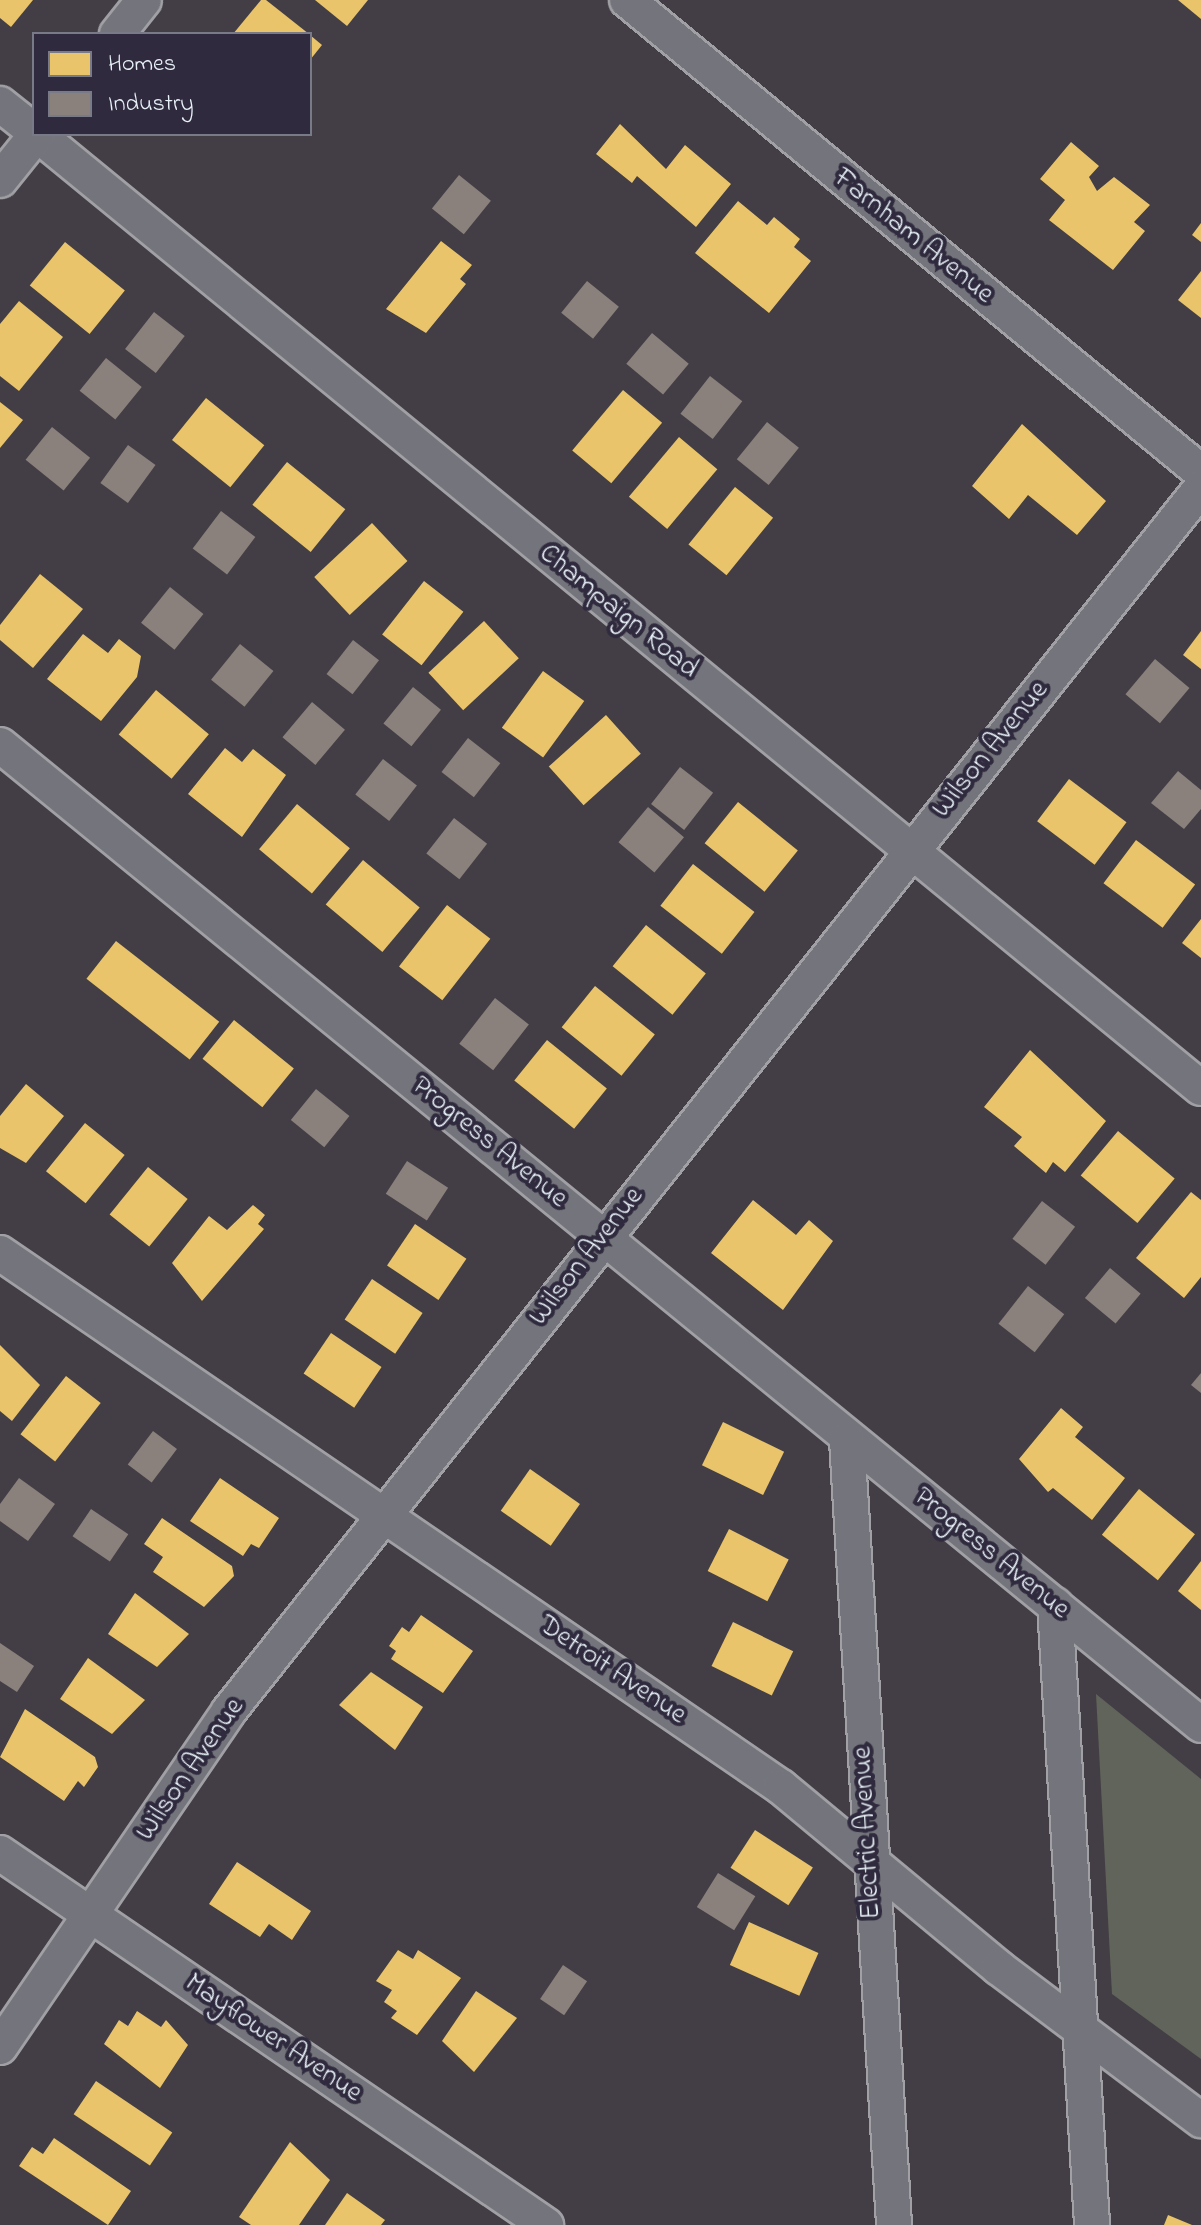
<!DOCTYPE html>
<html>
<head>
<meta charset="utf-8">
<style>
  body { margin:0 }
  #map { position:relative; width:1201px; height:2225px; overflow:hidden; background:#433e45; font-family:"Indie Flower",sans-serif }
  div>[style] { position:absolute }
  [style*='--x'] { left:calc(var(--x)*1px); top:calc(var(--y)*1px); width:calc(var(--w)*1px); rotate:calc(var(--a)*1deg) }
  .green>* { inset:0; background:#61645a }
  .homes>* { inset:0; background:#e9c46a; transform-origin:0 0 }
  .industry>* { inset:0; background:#8a817c; transform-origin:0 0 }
  .roads { filter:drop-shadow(2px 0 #a0a0a5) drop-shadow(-2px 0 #a0a0a5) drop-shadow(0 2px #a0a0a5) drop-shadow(0 -2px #a0a0a5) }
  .minor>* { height:34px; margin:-17px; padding:0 17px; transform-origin:17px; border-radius:17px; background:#74757c }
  span { translate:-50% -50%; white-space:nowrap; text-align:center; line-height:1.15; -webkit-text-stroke:8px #2f2a3d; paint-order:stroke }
  .street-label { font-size:28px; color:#e8f1f8 }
  .legend { position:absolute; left:32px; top:32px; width:280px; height:104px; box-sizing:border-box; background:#2f2a3d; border:2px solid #797a88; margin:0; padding:10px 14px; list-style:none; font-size:24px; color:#e8f1f8 }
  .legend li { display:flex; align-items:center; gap:16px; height:40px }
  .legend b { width:40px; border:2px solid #797a88 }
</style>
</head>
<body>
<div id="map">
  <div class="green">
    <div style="clip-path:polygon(1096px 1694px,1201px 1779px,1201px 2059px,1112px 1994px)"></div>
  </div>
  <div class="homes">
    <div style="clip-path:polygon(0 0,33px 0,11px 27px,0 18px)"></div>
    <div style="clip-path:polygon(261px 0,266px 0,309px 34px,233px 34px)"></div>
    <div style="clip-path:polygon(315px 0,368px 0,347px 26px)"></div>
    <div style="clip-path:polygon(1178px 0,1201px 0,1201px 19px)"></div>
    <div style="clip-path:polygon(310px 35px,322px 45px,310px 60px)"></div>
    <div style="clip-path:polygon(620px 124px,666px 169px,685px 145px,731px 184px,696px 227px,637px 176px,632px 183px,596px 154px)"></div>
    <div style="clip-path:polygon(1071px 142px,1099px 166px,1089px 177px,1097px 191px,1114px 177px,1150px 205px,1134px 222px,1145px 231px,1113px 270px,1049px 220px,1065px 200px,1040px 179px)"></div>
    <div style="clip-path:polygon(738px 201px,767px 225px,774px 217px,800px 239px,794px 247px,811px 261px,769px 313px,695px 253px)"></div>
    <div style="clip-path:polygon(1201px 223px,1201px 242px,1192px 235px)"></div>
    <div style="clip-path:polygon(441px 241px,472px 265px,460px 279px,466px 284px,426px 333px,386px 309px)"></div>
    <div style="left:65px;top:242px;width:77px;height:56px;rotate:39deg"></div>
    <div style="clip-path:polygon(1201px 271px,1201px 318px,1178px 300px)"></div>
    <div style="clip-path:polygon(19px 301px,63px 337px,19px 391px,0 376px,0 324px)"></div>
    <div style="left:623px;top:390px;width:51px;height:79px;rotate:40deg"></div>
    <div style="left:206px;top:398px;width:75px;height:54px;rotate:39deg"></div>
    <div style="clip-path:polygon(0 402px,23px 420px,0 448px)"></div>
    <div style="clip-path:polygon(1022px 424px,1106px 501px,1077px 535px,1028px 495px,1009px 519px,972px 486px)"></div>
    <div style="left:679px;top:437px;width:50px;height:78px;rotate:40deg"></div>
    <div style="left:287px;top:462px;width:75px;height:55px;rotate:39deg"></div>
    <div style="left:735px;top:487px;width:49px;height:74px;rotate:39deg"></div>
    <div style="left:372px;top:523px;width:52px;height:79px;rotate:47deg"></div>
    <div style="clip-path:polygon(40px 574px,83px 609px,33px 668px,0 640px,0 625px)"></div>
    <div style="left:424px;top:581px;width:50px;height:68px;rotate:38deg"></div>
    <div style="left:484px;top:621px;width:51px;height:76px;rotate:47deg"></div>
    <div style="clip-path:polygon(1201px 631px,1201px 669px,1183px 655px)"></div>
    <div style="clip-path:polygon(83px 634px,108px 653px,119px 639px,141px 656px,137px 677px,101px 721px,47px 679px)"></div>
    <div style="left:543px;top:671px;width:51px;height:70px;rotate:36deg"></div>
    <div style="left:156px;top:690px;width:69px;height:58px;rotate:40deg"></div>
    <div style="left:606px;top:715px;width:52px;height:77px;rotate:48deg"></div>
    <div style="clip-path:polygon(225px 748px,242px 762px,253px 749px,286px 775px,242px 837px,188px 794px)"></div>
    <div style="left:1069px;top:779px;width:72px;height:53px;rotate:37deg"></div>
    <div style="left:738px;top:802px;width:77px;height:53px;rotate:39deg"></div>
    <div style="left:297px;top:804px;width:69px;height:59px;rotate:40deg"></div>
    <div style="left:1136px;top:840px;width:74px;height:54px;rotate:37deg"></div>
    <div style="left:363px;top:860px;width:74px;height:58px;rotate:40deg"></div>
    <div style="left:693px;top:864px;width:78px;height:53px;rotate:38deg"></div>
    <div style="left:447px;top:905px;width:55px;height:78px;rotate:38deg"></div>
    <div style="clip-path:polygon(1201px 919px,1201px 958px,1182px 943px)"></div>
    <div style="left:646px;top:925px;width:77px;height:53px;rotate:39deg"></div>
    <div style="left:116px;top:941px;width:131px;height:48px;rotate:38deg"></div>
    <div style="left:595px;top:986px;width:77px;height:53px;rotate:39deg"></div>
    <div style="left:234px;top:1020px;width:77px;height:50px;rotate:39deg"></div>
    <div style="left:547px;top:1040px;width:77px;height:52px;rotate:39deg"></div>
    <div style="clip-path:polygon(1030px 1050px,1106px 1121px,1065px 1172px,1053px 1162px,1046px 1173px,1014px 1146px,1022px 1137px,984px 1107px)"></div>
    <div style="clip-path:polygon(26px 1084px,64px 1116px,26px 1163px,0 1148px,0 1116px)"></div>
    <div style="left:85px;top:1123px;width:51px;height:62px;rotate:39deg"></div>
    <div style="left:1118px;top:1131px;width:74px;height:58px;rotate:40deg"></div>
    <div style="left:148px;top:1167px;width:51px;height:61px;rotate:39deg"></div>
    <div style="clip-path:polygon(1191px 1192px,1201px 1200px,1201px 1277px,1184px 1298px,1136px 1258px)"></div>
    <div style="clip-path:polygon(753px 1200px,796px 1235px,809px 1220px,833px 1241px,783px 1310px,711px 1253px)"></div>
    <div style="clip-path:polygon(253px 1205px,265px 1215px,258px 1224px,264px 1229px,202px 1301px,172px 1263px,209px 1216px,227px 1230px)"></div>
    <div style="left:415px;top:1224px;width:62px;height:50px;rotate:34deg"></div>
    <div style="left:372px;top:1279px;width:61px;height:49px;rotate:34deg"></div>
    <div style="left:331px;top:1333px;width:61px;height:49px;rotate:34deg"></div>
    <div style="clip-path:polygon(0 1345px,40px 1385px,12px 1421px,0 1411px)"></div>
    <div style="left:66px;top:1376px;width:44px;height:74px;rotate:38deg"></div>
    <div style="clip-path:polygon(1061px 1408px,1083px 1427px,1075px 1437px,1125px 1478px,1092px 1520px,1053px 1488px,1048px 1492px,1019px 1459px)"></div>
    <div style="left:723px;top:1422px;width:68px;height:48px;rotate:26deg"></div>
    <div style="left:530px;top:1469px;width:61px;height:51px;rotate:35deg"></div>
    <div style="clip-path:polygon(220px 1478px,279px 1518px,259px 1548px,251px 1544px,243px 1556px,190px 1521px)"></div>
    <div style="left:1139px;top:1489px;width:72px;height:59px;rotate:39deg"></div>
    <div style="clip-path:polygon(162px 1518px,232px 1566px,234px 1576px,204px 1607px,153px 1572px,163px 1557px,144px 1544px)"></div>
    <div style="left:729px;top:1529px;width:67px;height:47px;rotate:27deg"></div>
    <div style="clip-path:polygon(1201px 1561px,1201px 1610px,1178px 1591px)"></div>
    <div style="clip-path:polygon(135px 1593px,189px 1634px,157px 1667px,108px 1634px)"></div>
    <div style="clip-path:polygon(421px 1615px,473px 1651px,443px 1693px,391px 1659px,396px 1651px,389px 1646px,402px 1627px,409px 1632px)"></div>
    <div style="left:733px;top:1622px;width:67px;height:49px;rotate:26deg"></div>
    <div style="clip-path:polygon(88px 1658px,145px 1700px,112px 1734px,60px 1699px)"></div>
    <div style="clip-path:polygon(371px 1672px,423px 1707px,395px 1750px,339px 1705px)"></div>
    <div style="clip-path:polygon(25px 1709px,95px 1757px,98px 1767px,84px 1787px,78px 1781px,64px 1801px,0 1757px)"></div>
    <div style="left:755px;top:1830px;width:69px;height:45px;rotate:33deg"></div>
    <div style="clip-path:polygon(237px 1862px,311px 1911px,292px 1940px,269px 1924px,260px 1937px,209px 1904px)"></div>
    <div style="left:749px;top:1922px;width:76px;height:47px;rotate:24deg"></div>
    <div style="clip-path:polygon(398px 1950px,413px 1959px,418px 1950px,461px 1978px,417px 2035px,391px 2018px,397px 2011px,384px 2002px,392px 1990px,376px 1981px)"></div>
    <div style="clip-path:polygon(476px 1991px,517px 2018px,474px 2072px,442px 2041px)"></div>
    <div style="clip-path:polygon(137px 2011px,161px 2027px,166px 2020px,188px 2045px,160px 2088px,104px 2044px,119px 2020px,128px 2026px)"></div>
    <div style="left:96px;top:2081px;width:92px;height:40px;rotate:34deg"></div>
    <div style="clip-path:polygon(54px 2138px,131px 2191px,108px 2225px,19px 2166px,32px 2147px,43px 2154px)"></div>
    <div style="clip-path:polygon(290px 2142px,330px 2180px,299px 2225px,251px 2225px,239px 2217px)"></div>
    <div style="clip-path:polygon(347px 2193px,385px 2220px,381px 2225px,325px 2225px)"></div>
    <div style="clip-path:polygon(1168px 2215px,1192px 2225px,1164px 2225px)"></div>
  </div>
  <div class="industry">
    <div style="left:459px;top:175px;width:41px;height:43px;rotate:39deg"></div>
    <div style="left:587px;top:281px;width:41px;height:41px;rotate:39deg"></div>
    <div style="left:154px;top:312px;width:39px;height:47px;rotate:38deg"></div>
    <div style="left:652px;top:333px;width:48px;height:40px;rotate:40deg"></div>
    <div style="left:106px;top:358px;width:46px;height:42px;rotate:39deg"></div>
    <div style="left:710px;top:376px;width:41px;height:48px;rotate:38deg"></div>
    <div style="left:767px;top:422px;width:41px;height:48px;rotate:39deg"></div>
    <div style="left:52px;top:427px;width:49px;height:42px;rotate:39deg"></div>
    <div style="left:128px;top:445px;width:34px;height:47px;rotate:36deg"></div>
    <div style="left:221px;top:511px;width:43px;height:47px;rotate:37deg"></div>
    <div style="left:170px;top:587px;width:43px;height:46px;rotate:39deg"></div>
    <div style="left:353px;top:640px;width:33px;height:43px;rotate:38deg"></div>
    <div style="left:240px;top:644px;width:43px;height:46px;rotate:39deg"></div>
    <div style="left:1155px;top:659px;width:45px;height:46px;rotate:40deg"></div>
    <div style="left:413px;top:687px;width:36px;height:47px;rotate:39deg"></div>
    <div style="left:312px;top:702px;width:43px;height:46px;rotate:40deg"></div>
    <div style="left:468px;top:738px;width:41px;height:43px;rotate:38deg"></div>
    <div style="left:383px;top:759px;width:43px;height:45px;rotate:38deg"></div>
    <div style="left:680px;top:767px;width:42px;height:47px;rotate:38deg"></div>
    <div style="clip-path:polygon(1178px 771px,1201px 790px,1201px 809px,1184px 829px,1151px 803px)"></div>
    <div style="left:648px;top:807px;width:47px;height:46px;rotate:40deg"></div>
    <div style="left:454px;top:818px;width:42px;height:45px;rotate:38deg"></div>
    <div style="left:495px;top:998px;width:43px;height:58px;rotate:38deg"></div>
    <div style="left:316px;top:1089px;width:43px;height:40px;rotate:39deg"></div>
    <div style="left:407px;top:1161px;width:49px;height:39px;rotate:33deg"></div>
    <div style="left:1042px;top:1201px;width:42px;height:48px;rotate:38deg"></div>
    <div style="left:1110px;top:1268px;width:40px;height:39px;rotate:40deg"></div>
    <div style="left:1028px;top:1286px;width:46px;height:48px;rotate:38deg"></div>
    <div style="clip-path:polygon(1201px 1373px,1201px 1393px,1191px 1385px)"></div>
    <div style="left:153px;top:1431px;width:30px;height:42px;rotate:37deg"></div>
    <div style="clip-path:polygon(19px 1478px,55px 1504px,28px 1541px,0 1521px,0 1504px)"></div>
    <div style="left:91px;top:1509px;width:45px;height:33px;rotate:34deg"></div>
    <div style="clip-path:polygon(0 1643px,34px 1666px,17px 1692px,0 1681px)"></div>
    <div style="left:718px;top:1873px;width:44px;height:40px;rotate:32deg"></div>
    <div style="left:563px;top:1965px;width:29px;height:41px;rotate:34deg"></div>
  </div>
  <div class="roads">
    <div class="minor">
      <div style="--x:627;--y:0;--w:743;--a:39.43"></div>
      <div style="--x:117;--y:34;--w:43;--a:-51.5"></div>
      <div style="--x:0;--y:104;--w:43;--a:38.5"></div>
      <div style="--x:37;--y:134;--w:1505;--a:39.34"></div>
      <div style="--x:0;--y:180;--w:59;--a:-51.2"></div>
      <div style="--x:0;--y:745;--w:1550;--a:39.21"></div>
      <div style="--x:0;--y:1253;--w:946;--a:34.36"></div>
      <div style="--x:781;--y:1787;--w:283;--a:39.7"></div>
      <div style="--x:999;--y:1968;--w:253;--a:37"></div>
      <div style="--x:847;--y:1440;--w:786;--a:86.57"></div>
      <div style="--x:1055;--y:1605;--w:621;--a:86.58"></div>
      <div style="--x:0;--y:1853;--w:661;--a:34.27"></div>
      <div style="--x:0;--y:2047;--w:407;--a:-55.7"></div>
      <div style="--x:229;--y:1711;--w:1562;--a:-51.52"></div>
    </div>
  </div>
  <div class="street-label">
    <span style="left:913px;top:237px;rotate:39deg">Farnham Avenue</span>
    <span style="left:618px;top:612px;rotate:39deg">Champaign Road</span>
    <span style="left:991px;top:750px;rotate:-51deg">Wilson Avenue</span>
    <span style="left:489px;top:1143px;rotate:39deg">Progress Avenue</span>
    <span style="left:587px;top:1257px;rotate:-52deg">Wilson Avenue</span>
    <span style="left:991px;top:1554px;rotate:39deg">Progress Avenue</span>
    <span style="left:612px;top:1671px;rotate:34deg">Detroit Avenue</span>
    <span style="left:191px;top:1770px;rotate:-55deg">Wilson Avenue</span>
    <span style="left:868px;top:1833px;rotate:-93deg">Electric Avenue</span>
    <span style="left:273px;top:2039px;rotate:34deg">Mayflower Avenue</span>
  </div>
  <ul class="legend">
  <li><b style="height:22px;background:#e9c46a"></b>Homes</li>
  <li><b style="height:22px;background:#8a817c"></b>Industry</li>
  </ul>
</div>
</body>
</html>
